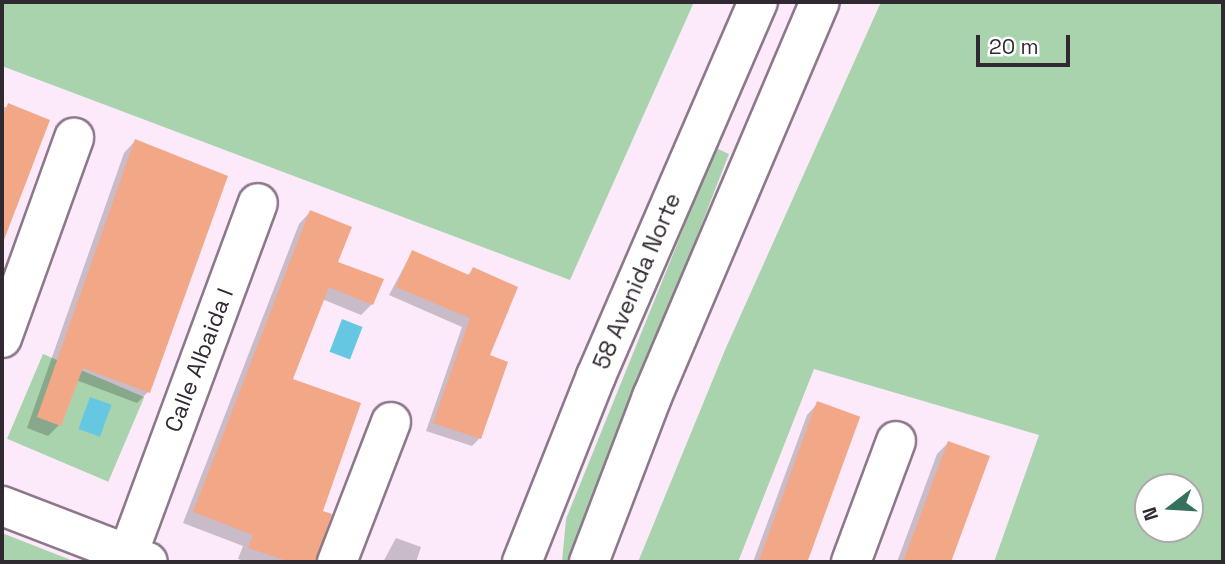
<!DOCTYPE html>
<html>
<head>
<meta charset="utf-8">
<style>
  body { margin:0 }
  #map { position:relative; width:1225px; height:564px; overflow:hidden; background:#fceafb; font-family:"Space Grotesk",sans-serif }
  div>[style] { position:absolute }
  [style*='--x'] { left:calc(var(--x)*1px); top:calc(var(--y)*1px); width:calc(var(--w)*1px); rotate:calc(var(--a)*1deg) }
  .green>* { inset:0; background:#a9d3ad; transform-origin:0 0 }
  .water>* { inset:0; background:#66c7e2; transform-origin:0 0 }
  .shadow>* { inset:0; background:#0003 }
  .building>* { inset:0; background:#f2a887; transform-origin:0 0 }
  .roads { filter:drop-shadow(2px 0 #8d788b) drop-shadow(-2px 0 #8d788b) drop-shadow(0 2px #8d788b) drop-shadow(0 -2px #8d788b) }
  .minor>* { height:38px; margin:-19px; padding:0 19px; transform-origin:19px; border-radius:19px; background:#fff }
  .major>* { height:38px; margin:-19px; padding:0 19px; transform-origin:19px; border-radius:19px; background:#fff }
  span { translate:-50% -50%; white-space:nowrap; text-align:center; line-height:1.15; -webkit-text-stroke:7px #fff; paint-order:stroke }
  .street-label { font-size:23px; color:#312931 }
  .frame { position:absolute; inset:0; border:4px solid #312931; pointer-events:none }
  .north { position:absolute; left:1134px; top:473px; width:70px; height:70px; box-sizing:border-box; background:#fff; border:2px solid #ada9ad; border-radius:50%; rotate:253deg; font-size:19px; font-weight:700; line-height:28px; text-align:center; color:#312931 }
  .north::after { content:''; display:block; margin:auto; width:24px; height:32px; background:#35715b; clip-path:polygon(50% 0,100% 100%,50% 72%,0 100%) }
  .scale { position:absolute; left:976px; top:35px; width:94px; height:32px; box-sizing:border-box; border:4px solid #312931; border-top:0; padding-left:9px; font-size:21px; line-height:24px; white-space:nowrap; color:#312931; -webkit-text-stroke:5px #fff; paint-order:stroke }
</style>
</head>
<body>
<div id="map">
  <div class="green">
    <div style="clip-path:polygon(2px 2px,694px 2px,570px 280px,2px 66px)"></div>
    <div style="clip-path:polygon(evenodd,881px 2px,1223px 2px,1222px 562px,994px 562px,1039px 435px,814px 369px,738px 562px,638px 562px,725px 350px,881px 2px,1190px 487px,1190px 529px,1148px 529px,1148px 487px,1190px 487px)"></div>
    <div style="clip-path:polygon(716px 148px,729px 154px,570px 562px,562px 562px,566px 519px)"></div>
    <div style="left:43px;top:354px;width:110px;height:92px;rotate:23deg"></div>
    <div style="clip-path:polygon(2px 533px,76px 562px,2px 562px)"></div>
  </div>
  <div class="water">
    <div style="left:342px;top:319px;width:22px;height:35px;rotate:21deg"></div>
    <div style="left:90px;top:397px;width:23px;height:34px;rotate:20deg"></div>
  </div>
  <div class="shadow">
    <div style="clip-path:polygon(2px 106px,48px 121px,2px 240px)"></div>
    <div style="clip-path:polygon(135px 141px,148px 392px,137px 403px,76px 380px,59px 425px,48px 436px,27px 428px,124px 153px)"></div>
    <div style="clip-path:polygon(310px 212px,336px 263px,372px 304px,361px 315px,322px 299px,291px 380px,321px 512px,316px 562px,248px 562px,238px 559px,243px 546px,183px 523px,299px 224px)"></div>
    <div style="clip-path:polygon(412px 252px,467px 276px,473px 270px,487px 356px,480px 438px,472px 446px,426px 431px,462px 327px,389px 295px)"></div>
    <div style="clip-path:polygon(818px 403px,858px 418px,806px 562px,753px 562px,807px 415px)"></div>
    <div style="clip-path:polygon(948px 443px,988px 457px,950px 562px,897px 562px,937px 454px)"></div>
    <div style="clip-path:polygon(396px 538px,421px 547px,416px 562px,383px 562px)"></div>
  </div>
  <div class="building">
    <div style="clip-path:polygon(8px 103px,50px 120px,4px 240px,2px 120px)"></div>
    <div style="clip-path:polygon(135px 139px,228px 176px,150px 393px,83px 368px,61px 426px,37px 417px)"></div>
    <div style="clip-path:polygon(310px 210px,352px 227px,338px 262px,384px 279px,373px 305px,329px 287px,293px 379px,361px 403px,323px 511px,332px 514px,316px 562px,290px 562px,248px 548px,253px 535px,193px 512px)"></div>
    <div style="clip-path:polygon(412px 250px,469px 275px,473px 267px,518px 287px,490px 355px,508px 362px,481px 439px,433px 423px,470px 318px,396px 287px)"></div>
    <div style="left:817px;top:401px;width:46px;height:171px;rotate:20deg"></div>
    <div style="clip-path:polygon(948px 441px,990px 456px,951px 562px,903px 562px)"></div>
  </div>
  <div class="roads">
    <div class="minor">
      <div style="--x:2;--y:338;--w:213;--a:-70.2"></div>
      <div style="--x:128;--y:554;--w:374;--a:-69.7"></div>
      <div style="--x:337;--y:562;--w:150;--a:-68.9"></div>
      <div style="--x:851;--y:562;--w:129;--a:-69.6"></div>
    </div>
    <div class="major">
      <div style="--x:2;--y:506;--w:156;--a:21"></div>
      <div style="--x:522;--y:562;--w:200;--a:-68.3"></div>
      <div style="--x:596;--y:376;--w:408;--a:-66.6"></div>
      <div style="--x:589;--y:562;--w:177;--a:-69.1"></div>
      <div style="--x:652;--y:397;--w:429;--a:-67"></div>
    </div>
  </div>
  <div class="street-label">
    <span style="left:637px;top:281px;rotate:-67deg">58 Avenida Norte</span>
    <span style="left:199px;top:360px;rotate:-69deg">Calle Albaida I</span>
  </div>
  <div class="frame"></div>
  <div class="north">N</div>
  <div class="scale">20 m</div>
</div>
</body>
</html>
